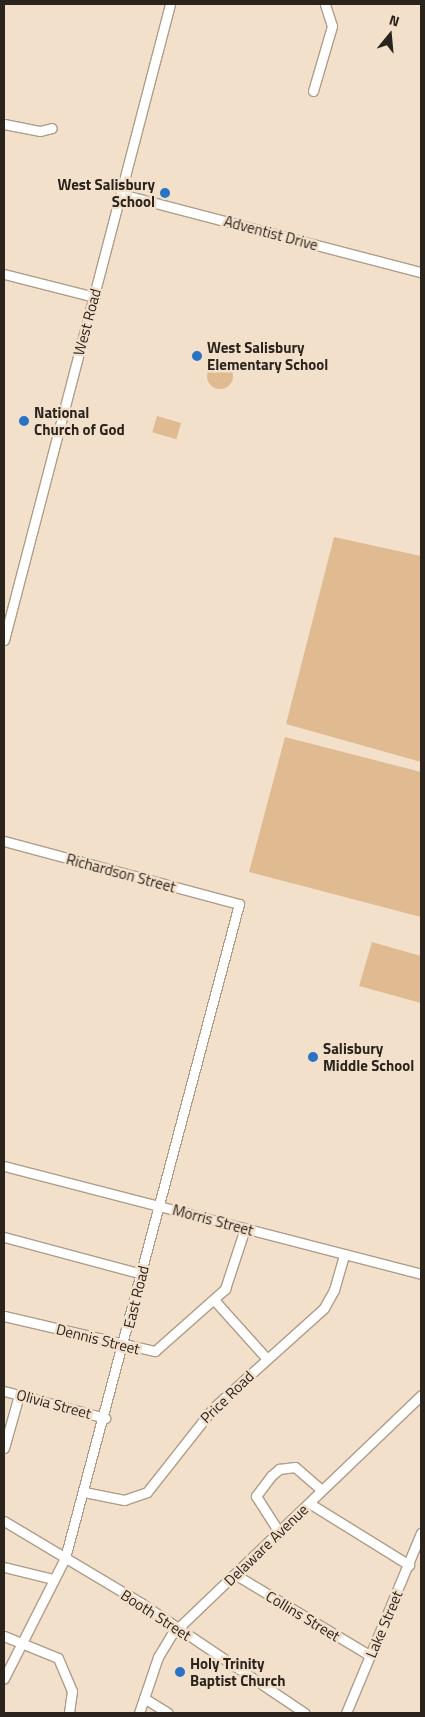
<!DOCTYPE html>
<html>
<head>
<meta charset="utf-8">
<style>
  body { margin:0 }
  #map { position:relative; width:425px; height:1717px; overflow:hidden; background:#f3e0cb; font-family:"Titillium Web",sans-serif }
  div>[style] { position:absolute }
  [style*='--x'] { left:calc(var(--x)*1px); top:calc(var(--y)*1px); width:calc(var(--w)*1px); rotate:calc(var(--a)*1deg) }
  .green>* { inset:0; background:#e0bb92; transform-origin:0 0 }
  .round { border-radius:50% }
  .roads { filter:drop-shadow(1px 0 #af9d89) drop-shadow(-1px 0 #af9d89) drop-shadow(0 1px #af9d89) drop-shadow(0 -1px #af9d89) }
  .minor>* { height:9px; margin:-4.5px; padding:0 4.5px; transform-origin:4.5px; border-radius:4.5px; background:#fff }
  .dots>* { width:14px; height:14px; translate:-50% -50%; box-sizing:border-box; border:2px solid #f3e0cb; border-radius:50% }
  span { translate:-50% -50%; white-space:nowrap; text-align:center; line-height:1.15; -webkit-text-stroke:5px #f3e0cb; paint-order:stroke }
  .poi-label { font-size:15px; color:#2b241d; font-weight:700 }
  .right { translate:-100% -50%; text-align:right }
  .left { translate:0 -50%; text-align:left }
  .street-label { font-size:15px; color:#2b241d }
  .frame { position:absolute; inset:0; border:5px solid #2b241d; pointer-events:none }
  .north { position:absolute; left:365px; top:10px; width:50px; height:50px; -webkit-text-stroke:4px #f3e0cb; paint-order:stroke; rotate:17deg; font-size:14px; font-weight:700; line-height:20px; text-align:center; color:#2b241d }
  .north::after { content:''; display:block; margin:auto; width:18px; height:22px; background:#2b241d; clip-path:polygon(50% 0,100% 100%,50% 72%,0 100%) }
</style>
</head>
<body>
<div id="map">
  <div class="green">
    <div class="round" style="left:207px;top:363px;width:26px;height:26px"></div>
    <div style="left:157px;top:416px;width:25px;height:17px;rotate:16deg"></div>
    <div style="clip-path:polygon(334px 537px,421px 556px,421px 762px,286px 724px)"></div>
    <div style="clip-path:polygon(285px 737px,421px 772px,421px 917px,249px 872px)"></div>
    <div style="clip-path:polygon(372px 942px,421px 956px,421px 1003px,359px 986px)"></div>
  </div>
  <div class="roads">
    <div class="minor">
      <div style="--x:313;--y:91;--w:68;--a:-73.7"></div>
      <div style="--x:332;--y:26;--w:23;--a:-108"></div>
      <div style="--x:4;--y:124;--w:37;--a:11"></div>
      <div style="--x:40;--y:131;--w:12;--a:-14"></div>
      <div style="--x:121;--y:194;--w:310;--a:14.6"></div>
      <div style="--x:4;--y:274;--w:93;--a:14.3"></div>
      <div style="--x:4;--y:640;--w:657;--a:-75.37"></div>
      <div style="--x:4;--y:841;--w:243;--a:15"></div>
      <div style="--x:239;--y:904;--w:677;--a:104.9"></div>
      <div style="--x:65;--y:1558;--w:135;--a:116.9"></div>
      <div style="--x:4;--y:1166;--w:431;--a:14.5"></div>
      <div style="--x:4;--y:1237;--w:143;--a:15"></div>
      <div style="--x:215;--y:1301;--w:78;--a:48.1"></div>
      <div style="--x:4;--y:1316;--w:155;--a:13.1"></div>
      <div style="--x:155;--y:1351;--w:94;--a:-41.5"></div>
      <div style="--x:225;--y:1289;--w:64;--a:-71.8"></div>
      <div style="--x:4;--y:1391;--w:105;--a:15"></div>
      <div style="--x:4;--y:1448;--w:55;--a:-74.2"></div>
      <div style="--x:84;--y:1492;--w:41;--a:11.3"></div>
      <div style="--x:124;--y:1500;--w:24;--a:-19"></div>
      <div style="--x:147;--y:1492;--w:107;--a:-51.8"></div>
      <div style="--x:213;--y:1408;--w:149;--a:-42"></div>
      <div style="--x:324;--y:1308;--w:21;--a:-61"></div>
      <div style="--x:334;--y:1290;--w:37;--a:-74"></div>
      <div style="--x:309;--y:1503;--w:118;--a:31.8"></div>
      <div style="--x:4;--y:1521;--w:160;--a:30.9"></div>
      <div style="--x:141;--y:1603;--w:197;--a:33.9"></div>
      <div style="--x:279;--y:1532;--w:43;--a:-122.6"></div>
      <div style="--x:256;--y:1496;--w:25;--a:-53"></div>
      <div style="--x:271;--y:1476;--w:11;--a:-41"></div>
      <div style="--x:279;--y:1469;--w:16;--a:-7"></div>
      <div style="--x:295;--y:1467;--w:35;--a:41"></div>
      <div style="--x:4;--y:1567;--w:50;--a:13.8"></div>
      <div style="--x:236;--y:1575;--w:157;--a:31"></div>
      <div style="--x:4;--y:1636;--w:58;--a:22.2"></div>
      <div style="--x:58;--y:1658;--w:36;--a:67"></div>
      <div style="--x:72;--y:1691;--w:22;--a:98"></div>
      <div style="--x:144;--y:1698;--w:28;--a:32"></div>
      <div style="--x:139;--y:1713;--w:59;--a:-71.3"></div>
      <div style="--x:158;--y:1657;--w:27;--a:-59"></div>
      <div style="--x:172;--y:1634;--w:345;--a:-43.8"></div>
      <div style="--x:346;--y:1713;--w:195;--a:-67.4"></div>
    </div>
  </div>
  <div class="dots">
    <div style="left:165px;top:193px;background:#2a73c4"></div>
    <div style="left:197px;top:356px;background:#2a73c4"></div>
    <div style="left:24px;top:421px;background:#2a73c4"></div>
    <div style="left:313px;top:1057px;background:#2a73c4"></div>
    <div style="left:180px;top:1672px;background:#2a73c4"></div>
  </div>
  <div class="poi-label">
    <span class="right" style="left:155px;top:193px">West Salisbury<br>School</span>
    <span class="left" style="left:207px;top:356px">West Salisbury<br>Elementary School</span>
    <span class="left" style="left:34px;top:421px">National<br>Church of God</span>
    <span class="left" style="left:323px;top:1057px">Salisbury<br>Middle School</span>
    <span class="left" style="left:190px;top:1672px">Holy Trinity<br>Baptist Church</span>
  </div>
  <div class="street-label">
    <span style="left:271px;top:233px;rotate:15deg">Adventist Drive</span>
    <span style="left:87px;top:322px;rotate:-75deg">West Road</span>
    <span style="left:121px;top:873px;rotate:15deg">Richardson Street</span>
    <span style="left:213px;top:1220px;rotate:15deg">Morris Street</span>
    <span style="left:136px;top:1297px;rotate:-76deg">East Road</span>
    <span style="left:98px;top:1339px;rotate:14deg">Dennis Street</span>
    <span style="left:227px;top:1397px;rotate:-44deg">Price Road</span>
    <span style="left:54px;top:1404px;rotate:15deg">Olivia Street</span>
    <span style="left:266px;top:1545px;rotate:-44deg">Delaware Avenue</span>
    <span style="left:156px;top:1615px;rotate:33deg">Booth Street</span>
    <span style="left:303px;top:1616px;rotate:31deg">Collins Street</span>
    <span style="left:384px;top:1624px;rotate:-67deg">Lake Street</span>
  </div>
  <div class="frame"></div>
  <div class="north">N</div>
</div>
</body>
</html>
